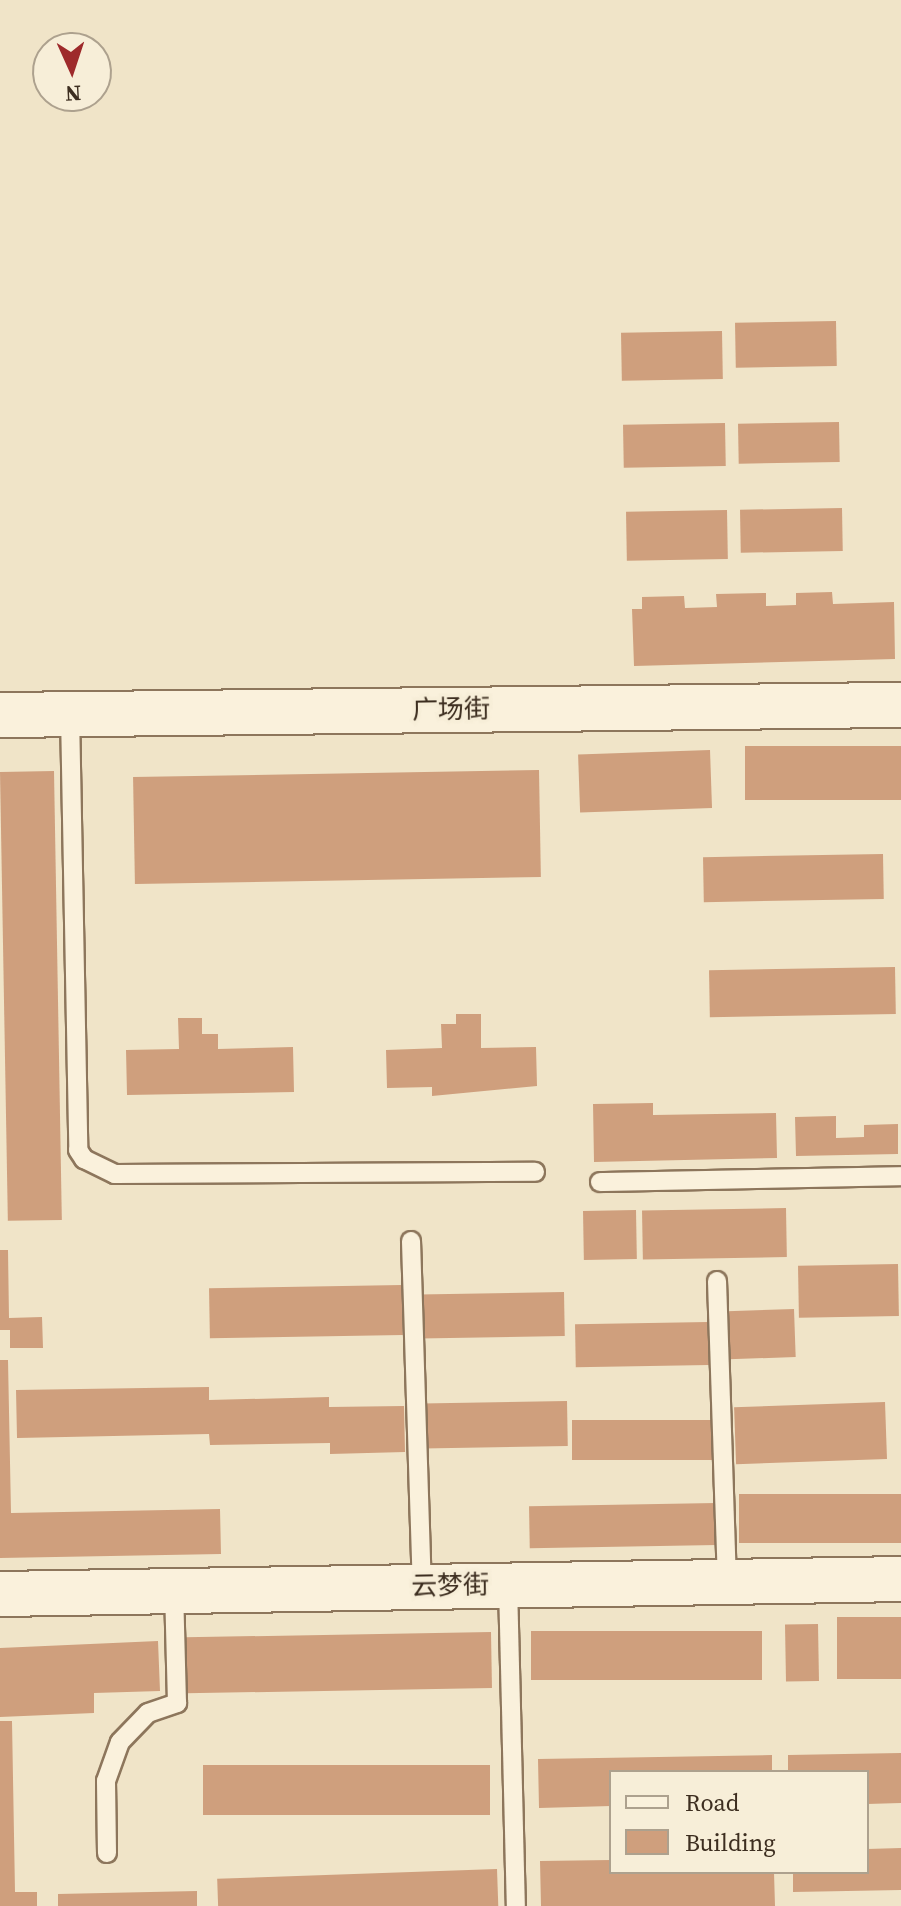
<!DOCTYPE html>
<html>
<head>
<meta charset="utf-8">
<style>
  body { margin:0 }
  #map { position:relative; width:901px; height:1906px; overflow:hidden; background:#f0e4c8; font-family:"Source Serif 4","Noto Sans SC",serif }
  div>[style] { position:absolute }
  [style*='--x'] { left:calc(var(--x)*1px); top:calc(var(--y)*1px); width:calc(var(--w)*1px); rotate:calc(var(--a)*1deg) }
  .building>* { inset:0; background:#cf9f7d; transform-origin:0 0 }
  .roads { filter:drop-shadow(2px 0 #8d765c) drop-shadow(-2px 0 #8d765c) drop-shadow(0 2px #8d765c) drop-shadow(0 -2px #8d765c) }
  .lane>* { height:18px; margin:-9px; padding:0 9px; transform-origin:9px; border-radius:9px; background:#faf1dc }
  .secondary>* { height:44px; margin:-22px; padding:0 22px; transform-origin:22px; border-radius:22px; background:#faf1dc }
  span { translate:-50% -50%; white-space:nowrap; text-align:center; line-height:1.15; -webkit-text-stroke:7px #f7eed8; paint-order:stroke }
  .street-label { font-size:26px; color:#3d2e20 }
  .legend { position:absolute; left:609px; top:1770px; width:260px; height:104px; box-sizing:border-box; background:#f7eed8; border:2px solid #ada18e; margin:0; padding:10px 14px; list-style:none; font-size:24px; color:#3d2e20 }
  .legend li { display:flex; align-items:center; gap:16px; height:40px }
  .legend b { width:40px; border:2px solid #ada18e }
  .north { position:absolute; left:32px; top:32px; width:80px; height:80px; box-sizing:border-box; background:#f7eed8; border:2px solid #ada18e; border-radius:50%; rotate:177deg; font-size:22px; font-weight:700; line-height:32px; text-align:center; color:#3d2e20 }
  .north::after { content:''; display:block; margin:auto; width:28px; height:36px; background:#9e2a2b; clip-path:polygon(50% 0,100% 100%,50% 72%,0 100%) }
</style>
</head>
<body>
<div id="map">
  <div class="building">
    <div style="left:836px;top:321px;width:45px;height:101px;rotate:89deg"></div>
    <div style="left:722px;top:331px;width:48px;height:101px;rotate:89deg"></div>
    <div style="left:839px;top:422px;width:40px;height:101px;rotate:89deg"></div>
    <div style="left:725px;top:423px;width:43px;height:102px;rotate:89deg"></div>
    <div style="left:842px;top:508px;width:43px;height:102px;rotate:89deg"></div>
    <div style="left:727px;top:510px;width:49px;height:101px;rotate:89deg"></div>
    <div style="clip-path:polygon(832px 592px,833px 604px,894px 602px,895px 659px,634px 666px,632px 609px,642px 609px,642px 597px,684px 596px,685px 608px,717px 607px,716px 594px,766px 593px,766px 606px,796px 605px,796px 593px)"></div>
    <div style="left:901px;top:746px;width:54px;height:156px;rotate:90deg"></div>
    <div style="left:710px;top:750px;width:58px;height:132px;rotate:88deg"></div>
    <div style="left:539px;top:770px;width:107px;height:406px;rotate:89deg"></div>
    <div style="left:54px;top:771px;width:449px;height:54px;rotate:89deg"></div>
    <div style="left:883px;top:854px;width:45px;height:180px;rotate:89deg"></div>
    <div style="left:895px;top:967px;width:47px;height:186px;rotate:89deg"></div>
    <div style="clip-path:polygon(456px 1014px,481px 1014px,481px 1048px,536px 1047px,537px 1086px,432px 1096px,432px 1087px,387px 1088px,386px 1050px,442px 1048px,441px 1024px,456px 1024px)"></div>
    <div style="clip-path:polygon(178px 1018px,202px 1018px,202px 1034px,218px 1034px,218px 1049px,293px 1047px,294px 1092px,127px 1095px,126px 1050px,179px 1049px)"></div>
    <div style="clip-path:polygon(653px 1103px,653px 1115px,776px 1113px,777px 1158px,594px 1162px,593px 1104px)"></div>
    <div style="clip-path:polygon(836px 1116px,836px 1138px,864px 1137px,864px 1125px,898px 1124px,898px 1154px,796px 1156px,795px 1117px)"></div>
    <div style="left:786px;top:1208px;width:49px;height:144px;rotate:89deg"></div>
    <div style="left:636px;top:1210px;width:49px;height:53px;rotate:89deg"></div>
    <div style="clip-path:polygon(0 1250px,8px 1250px,9px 1318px,42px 1317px,43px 1348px,10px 1348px,10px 1330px,0 1330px)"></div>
    <div style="left:898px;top:1264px;width:52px;height:100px;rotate:89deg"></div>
    <div style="left:402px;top:1285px;width:50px;height:193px;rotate:89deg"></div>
    <div style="left:564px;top:1292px;width:44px;height:145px;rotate:89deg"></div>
    <div style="left:794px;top:1309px;width:48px;height:67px;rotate:88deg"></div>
    <div style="left:708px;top:1322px;width:43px;height:133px;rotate:89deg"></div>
    <div style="clip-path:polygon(0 1360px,8px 1360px,11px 1513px,220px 1509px,221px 1554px,0 1558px)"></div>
    <div style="clip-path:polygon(209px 1387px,209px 1400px,329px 1397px,329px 1407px,404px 1406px,405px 1452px,330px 1454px,330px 1443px,210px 1445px,209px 1434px,17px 1438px,16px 1390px)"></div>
    <div style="left:567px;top:1401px;width:45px;height:145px;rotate:89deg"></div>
    <div style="left:885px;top:1402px;width:57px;height:151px;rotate:88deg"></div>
    <div style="left:712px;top:1420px;width:40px;height:140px;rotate:90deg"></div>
    <div style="left:901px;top:1494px;width:49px;height:162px;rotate:90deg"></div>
    <div style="left:716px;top:1503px;width:42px;height:187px;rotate:89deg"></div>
    <div style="left:901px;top:1617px;width:62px;height:64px;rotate:90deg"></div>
    <div style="left:818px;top:1624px;width:57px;height:33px;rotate:89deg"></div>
    <div style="left:762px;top:1631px;width:49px;height:231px;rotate:90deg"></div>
    <div style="left:491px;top:1632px;width:56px;height:306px;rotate:89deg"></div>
    <div style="clip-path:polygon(158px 1641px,160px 1691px,94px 1693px,94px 1713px,0 1717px,0 1648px)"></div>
    <div style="clip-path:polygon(0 1721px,12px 1721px,15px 1892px,37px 1892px,37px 1906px,0 1906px)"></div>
    <div style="clip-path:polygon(901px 1753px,901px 1803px,867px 1804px,867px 1772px,788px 1772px,788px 1755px)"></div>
    <div style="clip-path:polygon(772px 1755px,772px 1772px,611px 1772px,611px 1806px,539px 1808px,538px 1759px)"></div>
    <div style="left:490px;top:1765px;width:50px;height:287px;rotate:90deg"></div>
    <div style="clip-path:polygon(901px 1848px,901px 1890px,793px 1892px,793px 1872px,867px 1872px,867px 1849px)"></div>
    <div style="clip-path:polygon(611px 1860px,611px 1872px,774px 1872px,775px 1906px,541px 1906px,540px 1861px)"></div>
    <div style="left:497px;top:1869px;width:37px;height:280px;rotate:88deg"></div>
    <div style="clip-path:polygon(197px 1891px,197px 1906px,58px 1906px,58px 1894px)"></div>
  </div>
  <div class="roads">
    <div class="lane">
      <div style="--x:70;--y:714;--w:436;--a:88.9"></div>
      <div style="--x:78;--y:1150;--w:11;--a:56"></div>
      <div style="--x:84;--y:1159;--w:34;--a:26"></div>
      <div style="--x:115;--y:1174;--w:420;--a:-0.3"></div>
      <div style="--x:600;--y:1182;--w:301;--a:-1.1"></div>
      <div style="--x:411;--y:1241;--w:346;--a:88.2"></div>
      <div style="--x:717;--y:1281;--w:300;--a:88.1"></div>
      <div style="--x:508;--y:1585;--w:321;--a:88.6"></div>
      <div style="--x:107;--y:1853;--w:72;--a:-90.8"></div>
      <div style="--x:106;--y:1781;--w:41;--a:-70.3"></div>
      <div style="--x:120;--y:1742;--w:40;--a:-46"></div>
      <div style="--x:148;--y:1713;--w:31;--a:-19"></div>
      <div style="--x:177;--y:1703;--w:112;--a:-91.5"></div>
    </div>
    <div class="secondary">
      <div style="--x:0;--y:715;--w:901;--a:-0.64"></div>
      <div style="--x:0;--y:1594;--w:901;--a:-0.95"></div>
    </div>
  </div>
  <div class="street-label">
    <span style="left:451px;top:710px;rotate:-1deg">广场街</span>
    <span style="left:450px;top:1586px;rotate:-1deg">云梦街</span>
  </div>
  <ul class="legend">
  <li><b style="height:10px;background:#faf1dc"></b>Road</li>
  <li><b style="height:22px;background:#cf9f7d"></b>Building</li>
  </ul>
  <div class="north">N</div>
</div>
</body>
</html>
